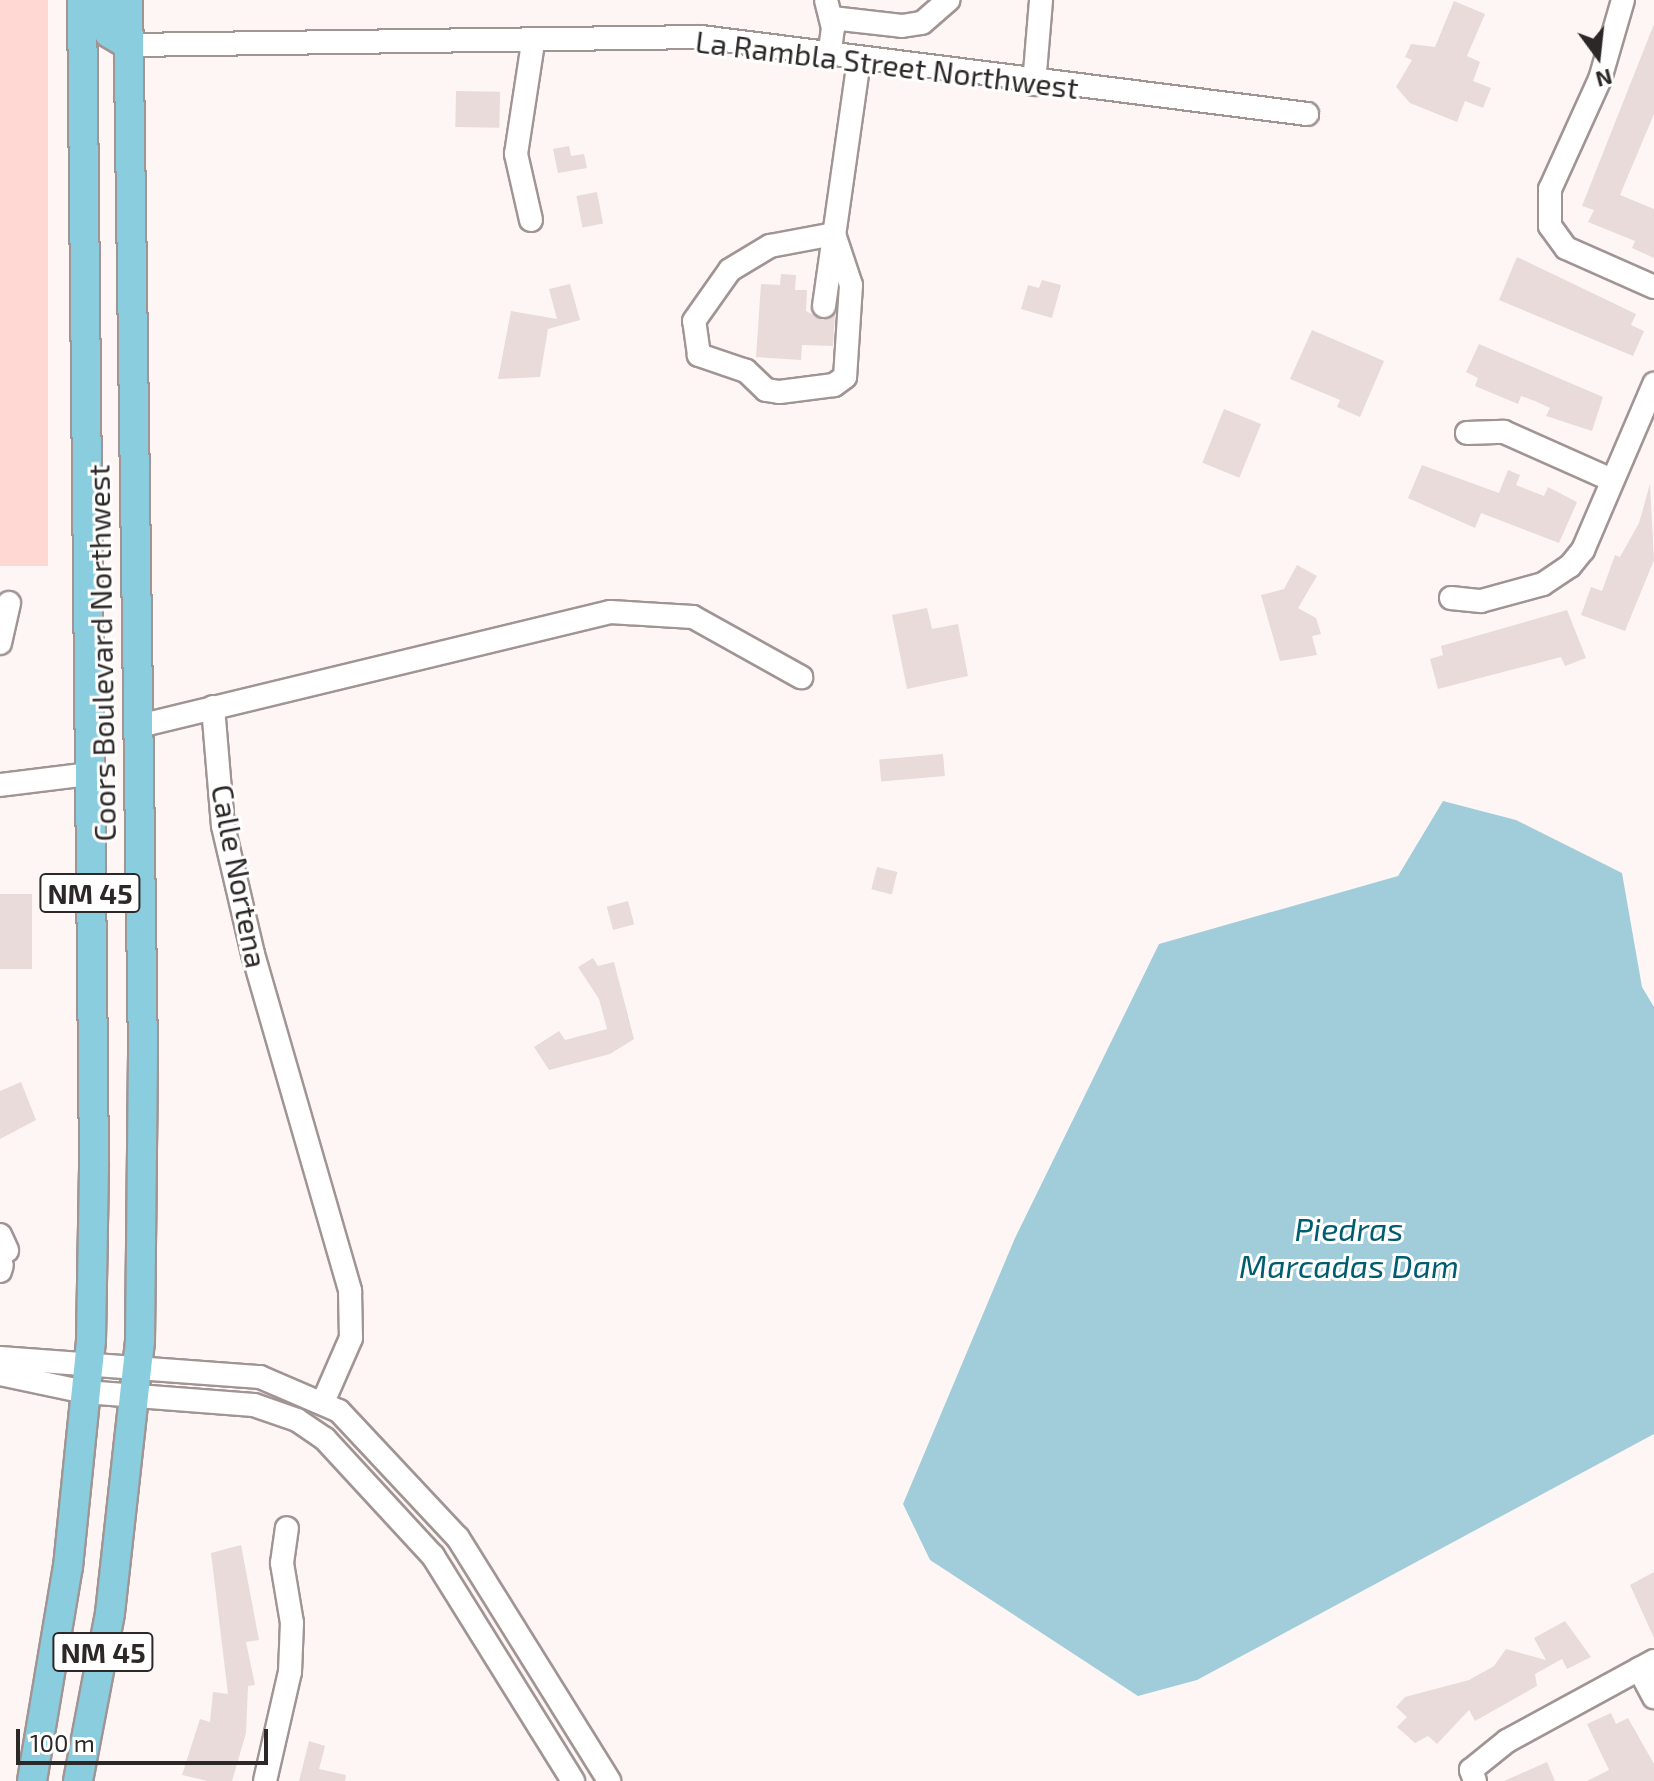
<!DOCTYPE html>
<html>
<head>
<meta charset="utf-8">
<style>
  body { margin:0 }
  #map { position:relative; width:1654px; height:1781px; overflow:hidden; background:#fef6f5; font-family:"Exo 2",sans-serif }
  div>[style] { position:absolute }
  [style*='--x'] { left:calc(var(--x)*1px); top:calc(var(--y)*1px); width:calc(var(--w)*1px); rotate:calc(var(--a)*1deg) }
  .green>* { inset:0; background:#ffd8d4; transform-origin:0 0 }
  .water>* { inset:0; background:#a1cddb }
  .building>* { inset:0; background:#e8dbda; transform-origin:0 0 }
  .roads { filter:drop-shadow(2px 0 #a19594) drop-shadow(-2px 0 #a19594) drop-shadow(0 2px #a19594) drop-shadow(0 -2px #a19594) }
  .minor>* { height:22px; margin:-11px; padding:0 11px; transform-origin:11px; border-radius:11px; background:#fff }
  .major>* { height:28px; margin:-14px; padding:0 14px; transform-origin:14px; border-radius:14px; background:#89cddf }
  span { translate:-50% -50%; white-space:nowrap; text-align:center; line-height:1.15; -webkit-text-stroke:6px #fff; paint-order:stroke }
  .shield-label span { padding:2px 6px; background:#fff; border:2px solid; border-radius:6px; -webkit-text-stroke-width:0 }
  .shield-label { font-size:28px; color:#2c2827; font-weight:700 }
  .street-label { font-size:30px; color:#2c2827 }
  .water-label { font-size:32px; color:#005c70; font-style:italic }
  .north { position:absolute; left:1558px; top:16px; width:80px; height:80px; -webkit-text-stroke:6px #fff; paint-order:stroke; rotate:165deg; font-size:22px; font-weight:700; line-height:32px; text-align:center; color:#2c2827 }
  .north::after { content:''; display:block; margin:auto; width:28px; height:36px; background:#2c2827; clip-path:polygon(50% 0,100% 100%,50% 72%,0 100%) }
  .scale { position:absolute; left:16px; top:1729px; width:252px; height:36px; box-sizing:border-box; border:4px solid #2c2827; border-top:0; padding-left:10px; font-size:24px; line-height:28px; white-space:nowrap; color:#2c2827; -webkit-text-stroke:6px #fff; paint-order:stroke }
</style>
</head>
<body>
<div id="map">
  <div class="green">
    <div style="left:0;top:0;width:48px;height:566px"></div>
  </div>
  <div class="water">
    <div style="clip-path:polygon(1443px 801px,1516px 820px,1622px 873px,1642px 987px,1654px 1007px,1654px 1434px,1197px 1680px,1138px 1696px,930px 1560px,903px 1504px,1015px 1238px,1159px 944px,1398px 876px)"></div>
  </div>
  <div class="building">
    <div style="clip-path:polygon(1454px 1px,1485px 14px,1467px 56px,1480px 62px,1473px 81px,1491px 88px,1483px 108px,1465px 101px,1457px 122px,1410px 103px,1396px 87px,1412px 60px,1405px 57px,1411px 44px,1435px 47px)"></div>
    <div style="clip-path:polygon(1654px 24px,1654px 114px,1620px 195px,1654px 209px,1654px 258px,1632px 248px,1635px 241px,1588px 222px,1594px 210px,1582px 206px)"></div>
    <div style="left:456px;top:91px;width:44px;height:36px;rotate:1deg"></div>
    <div style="clip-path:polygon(569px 146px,571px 156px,584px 154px,587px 168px,558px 173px,553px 149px)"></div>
    <div style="left:597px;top:192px;width:32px;height:21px;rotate:79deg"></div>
    <div style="clip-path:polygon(1517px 257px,1636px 314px,1631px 325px,1644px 331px,1633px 356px,1499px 300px)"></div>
    <div style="clip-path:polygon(781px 274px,796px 275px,795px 290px,807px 290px,806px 311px,823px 320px,835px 314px,833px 346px,802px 345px,801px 360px,756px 357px,761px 284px,780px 285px)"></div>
    <div style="clip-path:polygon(1042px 280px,1061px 285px,1052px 318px,1021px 309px,1028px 285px,1039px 288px)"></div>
    <div style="clip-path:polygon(570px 284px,580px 320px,548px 329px,540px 377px,498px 379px,511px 311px,557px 319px,549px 289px)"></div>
    <div style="clip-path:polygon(1312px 330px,1384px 361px,1360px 417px,1337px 407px,1340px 400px,1290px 379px)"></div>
    <div style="clip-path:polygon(1479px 344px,1603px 397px,1592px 431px,1546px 416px,1550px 408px,1535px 401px,1521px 396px,1518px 404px,1475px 386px,1478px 378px,1466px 372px)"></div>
    <div style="left:1224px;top:409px;width:40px;height:58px;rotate:22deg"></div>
    <div style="clip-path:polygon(1422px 465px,1499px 493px,1508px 470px,1520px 475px,1516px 485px,1544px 496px,1548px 487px,1577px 502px,1559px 543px,1481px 513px,1475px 528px,1408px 498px)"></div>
    <div style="clip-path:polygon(1650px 484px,1654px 560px,1625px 631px,1581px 615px,1591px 587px,1602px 591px,1615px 555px,1620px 557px,1639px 523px)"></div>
    <div style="clip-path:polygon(1297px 565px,1317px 576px,1298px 608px,1316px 618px,1321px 634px,1312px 636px,1317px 655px,1280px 661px,1261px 595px,1284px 589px)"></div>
    <div style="clip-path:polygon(927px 608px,932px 629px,958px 624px,968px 676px,907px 689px,892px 615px)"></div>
    <div style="clip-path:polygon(1567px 610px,1586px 658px,1565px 666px,1561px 657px,1438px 689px,1430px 659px,1443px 655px,1441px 646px)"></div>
    <div style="left:943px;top:754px;width:22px;height:64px;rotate:85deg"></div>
    <div style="left:877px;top:867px;width:21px;height:23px;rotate:14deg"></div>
    <div style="left:0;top:894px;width:32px;height:75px"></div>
    <div style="left:628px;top:901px;width:24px;height:22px;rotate:75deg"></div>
    <div style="clip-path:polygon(593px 958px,598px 966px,614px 962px,634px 1039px,610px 1054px,549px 1070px,534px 1047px,559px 1031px,565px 1040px,607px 1029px,599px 999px,578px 967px)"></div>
    <div style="clip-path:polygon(21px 1082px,36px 1120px,0 1139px,0 1091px)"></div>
    <div style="clip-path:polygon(241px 1545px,259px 1640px,246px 1642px,255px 1685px,248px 1686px,246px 1733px,232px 1781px,208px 1781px,182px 1775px,200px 1719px,210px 1722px,213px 1692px,228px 1694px,211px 1553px)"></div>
    <div style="clip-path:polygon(1654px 1572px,1654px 1638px,1630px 1585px)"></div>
    <div style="clip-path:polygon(1565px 1621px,1591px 1657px,1567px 1669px,1562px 1659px,1535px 1674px,1537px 1686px,1475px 1721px,1469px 1710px,1437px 1744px,1428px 1736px,1415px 1743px,1397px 1727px,1407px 1717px,1396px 1707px,1405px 1697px,1469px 1680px,1494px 1666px,1506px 1649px,1546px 1660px,1534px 1638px)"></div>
    <div style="clip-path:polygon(1611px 1713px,1616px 1724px,1628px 1718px,1654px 1764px,1654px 1781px,1587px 1781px,1609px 1770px,1587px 1724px)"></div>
    <div style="clip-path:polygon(309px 1741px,325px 1746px,319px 1769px,346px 1775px,345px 1781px,299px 1781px)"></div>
    <div style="clip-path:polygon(1547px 1762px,1555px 1781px,1504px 1781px)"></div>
  </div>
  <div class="roads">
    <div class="minor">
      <div style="--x:826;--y:0;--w:29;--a:76"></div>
      <div style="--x:833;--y:28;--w:27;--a:98"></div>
      <div style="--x:1623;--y:0;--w:82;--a:106.2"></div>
      <div style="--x:1600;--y:79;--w:121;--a:114.4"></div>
      <div style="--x:1550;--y:189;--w:37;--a:90"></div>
      <div style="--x:1550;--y:226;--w:27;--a:54"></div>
      <div style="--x:1566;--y:248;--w:96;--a:23.9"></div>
      <div style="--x:832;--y:18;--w:70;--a:6.5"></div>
      <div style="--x:902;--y:26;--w:20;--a:-9"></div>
      <div style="--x:922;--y:23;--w:35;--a:-41"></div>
      <div style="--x:129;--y:45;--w:572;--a:-0.8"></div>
      <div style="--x:701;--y:37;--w:611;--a:7.24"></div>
      <div style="--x:1034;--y:84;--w:84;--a:-85.2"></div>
      <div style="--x:531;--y:220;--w:68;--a:-102.8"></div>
      <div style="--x:516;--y:154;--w:112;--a:-81.3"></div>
      <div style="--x:834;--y:234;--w:54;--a:71.6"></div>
      <div style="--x:851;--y:285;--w:92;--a:93.7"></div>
      <div style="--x:845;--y:377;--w:14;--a:144"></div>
      <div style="--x:834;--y:385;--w:55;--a:172.7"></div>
      <div style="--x:779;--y:392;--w:13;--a:-171"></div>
      <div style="--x:766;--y:390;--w:28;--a:-136"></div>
      <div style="--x:746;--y:371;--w:50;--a:-161.2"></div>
      <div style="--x:699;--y:355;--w:34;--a:-98"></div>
      <div style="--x:694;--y:321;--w:62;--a:-54.8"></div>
      <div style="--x:730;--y:270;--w:47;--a:-31"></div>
      <div style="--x:770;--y:246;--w:65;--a:-10.6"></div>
      <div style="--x:824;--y:306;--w:249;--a:-81.9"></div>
      <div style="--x:1467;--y:433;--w:37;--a:-2"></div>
      <div style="--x:1504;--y:432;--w:118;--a:24"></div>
      <div style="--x:1451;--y:598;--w:30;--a:6"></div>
      <div style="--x:1481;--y:601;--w:64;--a:-15.3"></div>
      <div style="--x:1543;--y:584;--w:32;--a:-34"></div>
      <div style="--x:1570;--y:566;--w:21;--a:-51"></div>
      <div style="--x:1583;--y:550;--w:181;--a:-66.8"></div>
      <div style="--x:0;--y:643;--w:41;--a:-77.3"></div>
      <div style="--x:213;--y:707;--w:119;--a:85.2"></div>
      <div style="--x:223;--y:826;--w:131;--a:76.8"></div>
      <div style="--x:253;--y:954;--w:351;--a:73.9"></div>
      <div style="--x:350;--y:1291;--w:47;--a:88.8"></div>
      <div style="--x:351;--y:1338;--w:70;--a:113.6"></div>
      <div style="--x:135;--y:727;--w:489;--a:-13.6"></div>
      <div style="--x:610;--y:612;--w:83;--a:3.4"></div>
      <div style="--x:693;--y:617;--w:124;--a:29.1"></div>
      <div style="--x:0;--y:785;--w:90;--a:-7"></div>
      <div style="--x:0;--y:1235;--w:17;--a:65"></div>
      <div style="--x:0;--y:1271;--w:6;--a:-72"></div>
      <div style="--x:0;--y:1358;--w:261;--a:4.2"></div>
      <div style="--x:260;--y:1377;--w:86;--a:23.3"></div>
      <div style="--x:339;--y:1411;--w:174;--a:46.9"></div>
      <div style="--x:458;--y:1538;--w:286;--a:58.1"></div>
      <div style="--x:0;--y:1374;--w:87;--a:12"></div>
      <div style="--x:85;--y:1392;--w:169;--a:4.4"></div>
      <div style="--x:254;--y:1405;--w:46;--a:19.2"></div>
      <div style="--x:297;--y:1420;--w:34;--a:34"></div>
      <div style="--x:325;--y:1439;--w:159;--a:47.3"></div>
      <div style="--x:433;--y:1556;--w:265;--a:58.1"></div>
      <div style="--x:1639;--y:1669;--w:32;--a:62"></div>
      <div style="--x:265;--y:1781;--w:112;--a:-77.1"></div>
      <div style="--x:290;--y:1672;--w:49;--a:-87.7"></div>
      <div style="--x:292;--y:1623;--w:61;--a:-99.5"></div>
      <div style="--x:282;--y:1563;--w:35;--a:-82"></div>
      <div style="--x:1475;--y:1781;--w:12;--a:-110"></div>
      <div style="--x:1471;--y:1770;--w:46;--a:-38.9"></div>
      <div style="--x:1507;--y:1741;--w:167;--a:-28.6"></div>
    </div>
    <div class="major">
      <div style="--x:105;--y:0;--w:33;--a:83"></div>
      <div style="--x:109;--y:33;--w:23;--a:31"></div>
      <div style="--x:32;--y:1781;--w:217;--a:-80.5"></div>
      <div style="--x:68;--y:1567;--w:228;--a:-84.2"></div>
      <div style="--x:91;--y:1340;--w:176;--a:-89"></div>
      <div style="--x:94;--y:1164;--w:1164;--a:-90.59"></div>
      <div style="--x:78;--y:1781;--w:171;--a:-79.2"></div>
      <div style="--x:110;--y:1613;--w:274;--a:-83.7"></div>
      <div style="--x:140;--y:1341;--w:286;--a:-89.4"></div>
      <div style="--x:143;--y:1055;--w:1055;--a:-90.81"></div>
    </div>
  </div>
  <div class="shield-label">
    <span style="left:90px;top:893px">NM 45</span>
    <span style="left:103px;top:1652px">NM 45</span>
  </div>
  <div class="street-label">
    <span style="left:887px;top:64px;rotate:7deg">La Rambla Street Northwest</span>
    <span style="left:101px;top:653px;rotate:-91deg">Coors Boulevard Northwest</span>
    <span style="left:240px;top:876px;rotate:79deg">Calle Nortena</span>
  </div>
  <div class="water-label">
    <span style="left:1349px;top:1247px">Piedras<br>Marcadas Dam</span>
  </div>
  <div class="north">N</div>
  <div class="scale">100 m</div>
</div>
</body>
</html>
